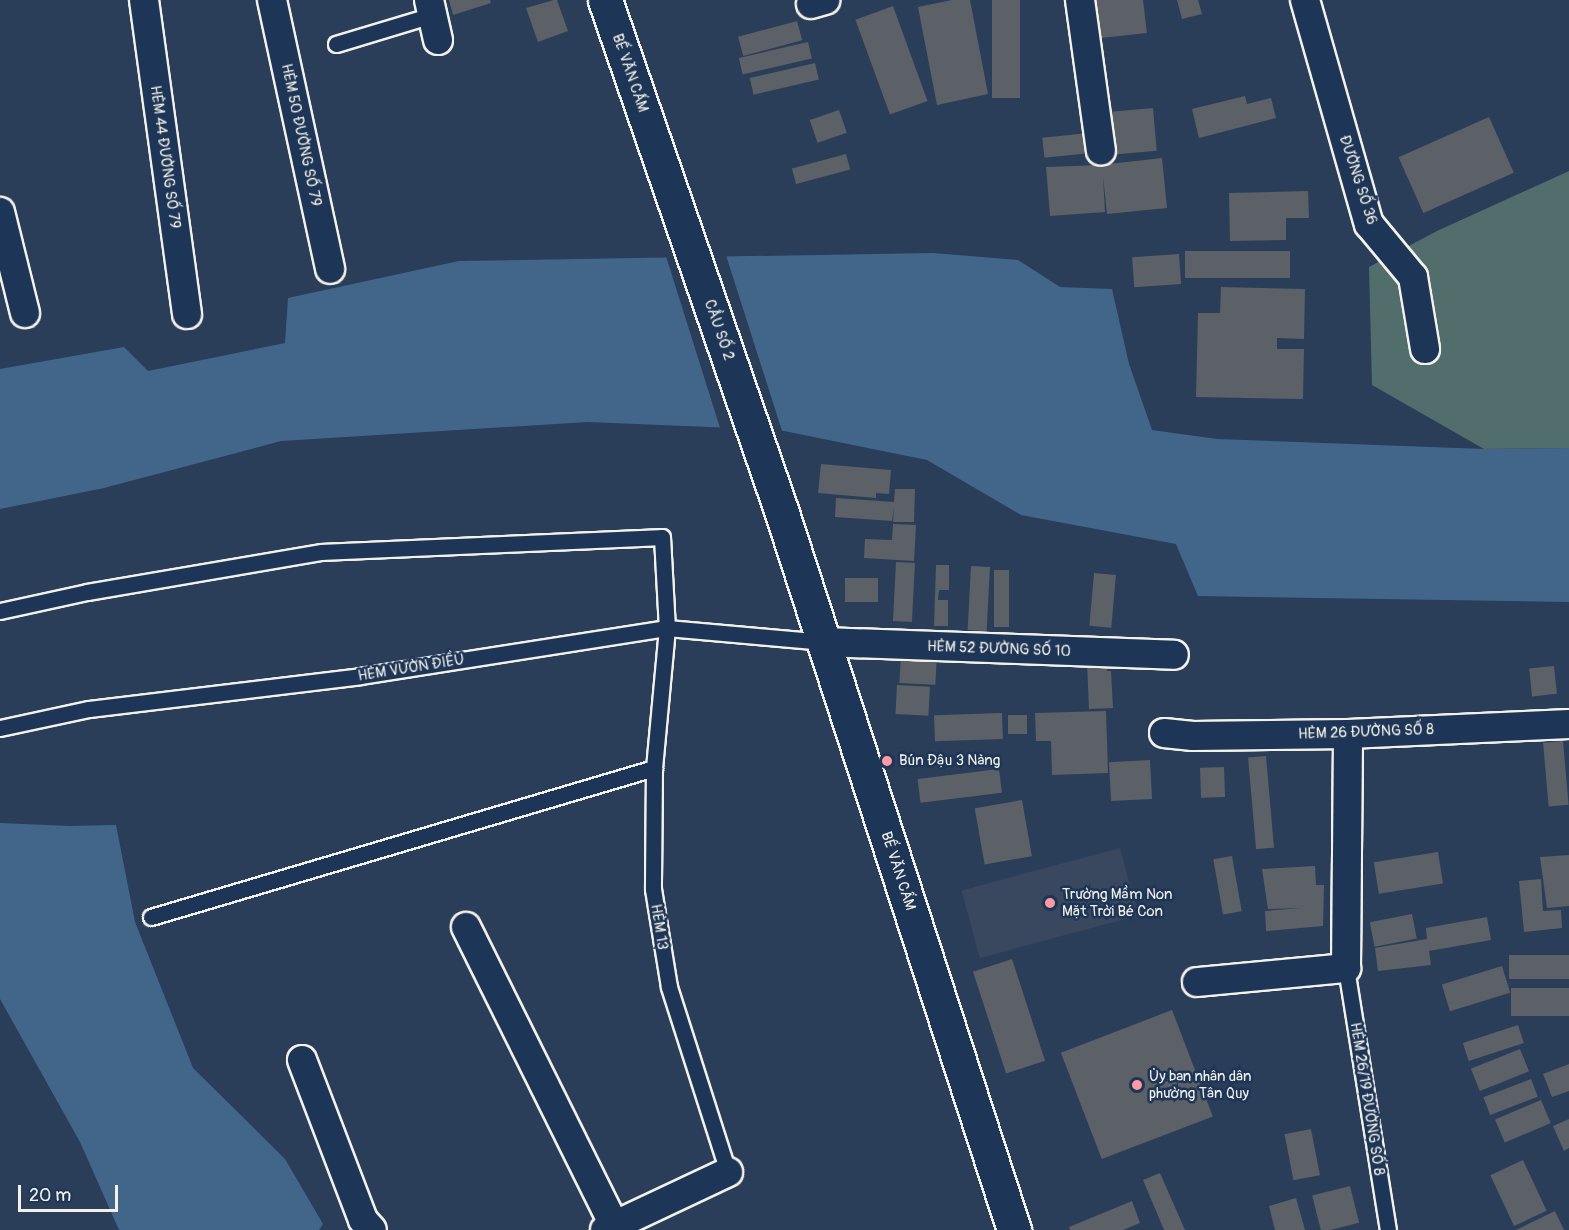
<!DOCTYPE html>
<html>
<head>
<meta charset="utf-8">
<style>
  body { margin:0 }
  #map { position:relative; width:1569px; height:1230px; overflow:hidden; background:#2a3e5a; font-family:Pangolin,sans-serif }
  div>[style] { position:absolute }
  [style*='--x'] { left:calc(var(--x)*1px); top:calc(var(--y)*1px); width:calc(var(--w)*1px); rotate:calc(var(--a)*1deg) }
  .built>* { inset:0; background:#39485e; transform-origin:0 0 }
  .green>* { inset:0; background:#526e6c }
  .water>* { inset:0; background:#426689 }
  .pier>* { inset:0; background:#2a3e5a }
  .building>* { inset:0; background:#5c6067; transform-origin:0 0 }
  .roads { filter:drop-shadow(2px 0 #f4f1e8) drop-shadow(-2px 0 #f4f1e8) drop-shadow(0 2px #f4f1e8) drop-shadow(0 -2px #f4f1e8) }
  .service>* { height:15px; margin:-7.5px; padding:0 7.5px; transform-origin:7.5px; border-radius:7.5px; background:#1d3557 }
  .minor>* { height:28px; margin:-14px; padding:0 14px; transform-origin:14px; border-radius:14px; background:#1d3557 }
  .tertiary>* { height:33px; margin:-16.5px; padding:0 16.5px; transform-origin:16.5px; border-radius:16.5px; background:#1d3557 }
  .dots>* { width:16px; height:16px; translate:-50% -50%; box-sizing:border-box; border:3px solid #1d3557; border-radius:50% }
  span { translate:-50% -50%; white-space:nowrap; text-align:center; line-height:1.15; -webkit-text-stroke:5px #1d3557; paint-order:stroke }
  .street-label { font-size:15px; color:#f4f1e8 }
  .poi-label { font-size:15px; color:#f4f1e8 }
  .left { translate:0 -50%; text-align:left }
  .scale { position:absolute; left:18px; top:1185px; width:100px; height:27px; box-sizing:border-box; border:3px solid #f4f1e8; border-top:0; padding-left:8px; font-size:18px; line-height:21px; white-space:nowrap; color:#f4f1e8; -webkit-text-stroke:4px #1d3557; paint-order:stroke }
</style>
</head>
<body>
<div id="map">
  <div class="built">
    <div style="left:1120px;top:848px;width:70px;height:164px;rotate:75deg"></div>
  </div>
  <div class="green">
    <div style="clip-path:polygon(1569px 171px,1569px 448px,1484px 449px,1372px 385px,1369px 267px,1437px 231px)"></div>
  </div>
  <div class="water">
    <div style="clip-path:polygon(933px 253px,1018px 260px,1060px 287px,1112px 289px,1129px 364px,1152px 430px,1217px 439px,1484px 449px,1569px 448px,1569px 602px,1198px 596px,1176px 544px,1021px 515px,927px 460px,779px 430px,588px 422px,281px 441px,104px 488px,0 509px,0 369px,124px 347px,148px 371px,285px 343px,288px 298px,459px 261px)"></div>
    <div style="clip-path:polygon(0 823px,69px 826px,116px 825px,135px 922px,193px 1068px,285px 1159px,323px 1224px,319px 1230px,119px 1230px,80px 1142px,0 999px)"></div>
  </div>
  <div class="pier">
    <div style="clip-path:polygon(725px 252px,783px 434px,721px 431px,665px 253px)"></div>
  </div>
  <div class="building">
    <div style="clip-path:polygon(449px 0,490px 0,491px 3px,453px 15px)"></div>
    <div style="clip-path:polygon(554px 0,557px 0,568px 31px,538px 42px,526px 8px)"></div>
    <div style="clip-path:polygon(952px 0,970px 0,988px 94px,937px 105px,918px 7px)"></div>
    <div style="left:992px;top:0;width:28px;height:98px"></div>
    <div style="clip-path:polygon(1096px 0,1143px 0,1147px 33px,1101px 38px)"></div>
    <div style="clip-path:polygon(1177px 0,1198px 0,1202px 14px,1182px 19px)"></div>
    <div style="left:893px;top:6px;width:101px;height:40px;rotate:70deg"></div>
    <div style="left:797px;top:21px;width:20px;height:61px;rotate:75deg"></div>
    <div style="left:808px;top:42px;width:17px;height:71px;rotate:77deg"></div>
    <div style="left:815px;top:63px;width:17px;height:67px;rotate:77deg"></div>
    <div style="clip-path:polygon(1245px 96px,1247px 104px,1271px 98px,1276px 118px,1199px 138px,1192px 109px)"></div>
    <div style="left:1153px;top:108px;width:43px;height:48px;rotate:85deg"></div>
    <div style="left:839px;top:110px;width:24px;height:31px;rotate:71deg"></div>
    <div style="left:1489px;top:117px;width:61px;height:99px;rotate:66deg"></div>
    <div style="left:1098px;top:132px;width:20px;height:56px;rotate:84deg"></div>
    <div style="left:846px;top:154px;width:16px;height:56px;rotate:75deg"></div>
    <div style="clip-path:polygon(1162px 158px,1167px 208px,1107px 214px,1103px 176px,1105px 212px,1050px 216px,1046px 167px,1101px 165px)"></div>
    <div style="clip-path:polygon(1308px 191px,1309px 218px,1286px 218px,1286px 240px,1230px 241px,1229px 193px)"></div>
    <div style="left:1290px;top:251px;width:27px;height:105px;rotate:90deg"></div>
    <div style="left:1179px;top:254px;width:30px;height:47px;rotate:86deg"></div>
    <div style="clip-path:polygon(1221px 287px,1305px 289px,1304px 339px,1277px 338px,1277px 349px,1304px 349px,1303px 399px,1196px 397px,1198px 313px,1220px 313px)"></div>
    <div style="clip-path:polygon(821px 464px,891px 470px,889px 494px,876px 493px,876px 498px,818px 493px)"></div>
    <div style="clip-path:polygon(895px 489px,915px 489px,914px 522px,893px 522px,894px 508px,892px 521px,835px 517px,836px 498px,894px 502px)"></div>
    <div style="clip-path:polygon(893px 524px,916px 525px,914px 561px,864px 558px,865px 539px,892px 540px)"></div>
    <div style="left:896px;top:562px;width:19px;height:59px;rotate:3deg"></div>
    <div style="clip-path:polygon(936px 565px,949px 565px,949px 590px,939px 590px,938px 600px,948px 600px,948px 626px,934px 626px)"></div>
    <div style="left:971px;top:566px;width:19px;height:64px;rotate:3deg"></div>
    <div style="left:994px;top:570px;width:15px;height:57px"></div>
    <div style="left:1094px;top:573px;width:22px;height:53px;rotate:5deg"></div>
    <div style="left:845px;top:578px;width:33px;height:24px"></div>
    <div style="left:901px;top:652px;width:36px;height:31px;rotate:3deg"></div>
    <div style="clip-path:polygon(1087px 662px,1107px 662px,1107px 671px,1111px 671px,1113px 708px,1089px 709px)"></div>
    <div style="left:1554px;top:666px;width:28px;height:25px;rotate:84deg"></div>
    <div style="left:897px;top:685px;width:33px;height:29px;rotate:3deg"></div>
    <div style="clip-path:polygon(1106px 711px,1108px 773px,1052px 775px,1051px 741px,1036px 741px,1035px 713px)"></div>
    <div style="left:1002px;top:713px;width:26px;height:68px;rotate:88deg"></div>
    <div style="left:1008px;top:715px;width:19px;height:19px"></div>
    <div style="left:1563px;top:741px;width:64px;height:20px;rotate:85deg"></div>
    <div style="left:1266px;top:756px;width:92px;height:18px;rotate:85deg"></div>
    <div style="left:1150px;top:760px;width:39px;height:41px;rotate:87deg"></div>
    <div style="left:1224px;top:767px;width:30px;height:24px;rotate:88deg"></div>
    <div style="left:999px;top:769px;width:24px;height:82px;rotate:83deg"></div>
    <div style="left:1022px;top:800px;width:57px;height:48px;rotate:80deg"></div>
    <div style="left:1438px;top:852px;width:32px;height:65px;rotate:81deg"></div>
    <div style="clip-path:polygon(1569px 855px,1569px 906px,1547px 908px,1540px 857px)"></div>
    <div style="left:1232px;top:856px;width:56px;height:19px;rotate:80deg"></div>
    <div style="clip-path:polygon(1315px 866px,1316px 885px,1324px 885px,1323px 926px,1266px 931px,1265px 911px,1301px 908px,1268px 909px,1262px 869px)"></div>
    <div style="clip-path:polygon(1541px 879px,1543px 911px,1561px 910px,1562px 928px,1524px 932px,1519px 881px)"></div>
    <div style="left:1412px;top:914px;width:25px;height:43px;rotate:79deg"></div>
    <div style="clip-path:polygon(1487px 917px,1491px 940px,1429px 951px,1431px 965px,1378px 971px,1375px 948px,1427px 939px,1426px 928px)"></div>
    <div style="left:1569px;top:955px;width:24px;height:60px;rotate:90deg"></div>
    <div style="left:1012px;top:959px;width:107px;height:41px;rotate:72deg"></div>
    <div style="left:1502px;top:966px;width:28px;height:63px;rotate:73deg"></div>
    <div style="left:1569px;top:988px;width:28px;height:58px;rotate:90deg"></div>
    <div style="left:1172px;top:1010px;width:114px;height:119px;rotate:69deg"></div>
    <div style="left:1518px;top:1025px;width:19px;height:58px;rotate:72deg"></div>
    <div style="left:1520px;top:1049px;width:24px;height:53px;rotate:68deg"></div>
    <div style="clip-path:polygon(1569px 1064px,1569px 1091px,1552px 1097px,1543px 1074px)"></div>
    <div style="left:1531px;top:1079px;width:19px;height:51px;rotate:69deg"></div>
    <div style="left:1541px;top:1100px;width:25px;height:50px;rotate:67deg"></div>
    <div style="clip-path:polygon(1569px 1119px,1569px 1148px,1564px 1151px,1553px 1126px)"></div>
    <div style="left:1311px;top:1129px;width:47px;height:27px;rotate:79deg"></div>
    <div style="left:1523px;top:1160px;width:56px;height:36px;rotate:65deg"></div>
    <div style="clip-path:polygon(1160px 1173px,1185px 1230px,1164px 1230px,1143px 1180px)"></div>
    <div style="left:1350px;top:1186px;width:38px;height:39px;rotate:76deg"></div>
    <div style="clip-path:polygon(1296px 1198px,1305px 1230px,1275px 1230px,1269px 1206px)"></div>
    <div style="clip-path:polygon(1132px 1201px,1140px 1223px,1123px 1230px,1070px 1230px,1069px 1227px)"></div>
    <div style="clip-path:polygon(1555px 1211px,1564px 1230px,1516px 1230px)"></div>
  </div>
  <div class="roads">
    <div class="service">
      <div style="--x:336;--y:44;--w:100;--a:-16.8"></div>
      <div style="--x:0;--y:611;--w:89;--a:-12.3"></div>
      <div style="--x:87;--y:592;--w:238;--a:-9.7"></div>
      <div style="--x:322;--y:552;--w:340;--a:-2.5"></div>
      <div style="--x:662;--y:537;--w:91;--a:86.9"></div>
      <div style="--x:667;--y:628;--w:141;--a:95.3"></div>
      <div style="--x:654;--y:768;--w:121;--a:90.5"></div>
      <div style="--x:653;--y:889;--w:99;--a:80.7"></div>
      <div style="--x:669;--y:987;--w:194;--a:72.3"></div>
      <div style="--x:0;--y:728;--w:91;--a:-12.1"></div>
      <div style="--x:89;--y:709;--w:273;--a:-6.9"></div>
      <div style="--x:360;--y:676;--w:311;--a:-8.9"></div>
      <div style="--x:667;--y:628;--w:158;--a:5.1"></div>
      <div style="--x:151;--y:917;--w:525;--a:-16.5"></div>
      <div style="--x:1346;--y:968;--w:265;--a:80.9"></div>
    </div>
    <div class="minor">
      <div style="--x:144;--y:0;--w:317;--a:82.2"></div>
      <div style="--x:272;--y:0;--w:275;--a:77.8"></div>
      <div style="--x:429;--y:0;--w:41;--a:77.3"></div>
      <div style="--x:1080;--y:0;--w:152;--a:82.1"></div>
      <div style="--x:1305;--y:0;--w:233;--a:74.1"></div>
      <div style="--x:1369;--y:224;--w:69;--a:50.3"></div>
      <div style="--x:1413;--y:277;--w:73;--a:80.5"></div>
      <div style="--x:811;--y:4;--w:15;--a:-16"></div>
      <div style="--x:0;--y:212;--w:104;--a:76.1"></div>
      <div style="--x:824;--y:642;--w:350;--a:2.1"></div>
      <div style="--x:1164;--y:733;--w:29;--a:6"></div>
      <div style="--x:1193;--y:736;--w:155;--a:-0.7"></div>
      <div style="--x:1348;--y:734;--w:221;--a:-2.6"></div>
      <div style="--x:466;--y:927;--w:333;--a:63.6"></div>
      <div style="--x:1197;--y:982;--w:150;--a:-5.4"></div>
      <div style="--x:1346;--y:968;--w:234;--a:-89.5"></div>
      <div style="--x:302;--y:1060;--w:171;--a:69.1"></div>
      <div style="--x:363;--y:1220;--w:13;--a:48"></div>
      <div style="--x:605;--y:1230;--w:136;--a:-25.2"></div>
    </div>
    <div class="tertiary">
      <div style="--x:605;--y:0;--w:543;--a:70.96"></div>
      <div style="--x:782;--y:513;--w:754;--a:72.07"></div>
    </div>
  </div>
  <div class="dots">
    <div style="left:887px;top:761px;background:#ff9aa2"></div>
    <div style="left:1050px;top:903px;background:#ff9aa2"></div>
    <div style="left:1137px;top:1085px;background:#ff9aa2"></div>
  </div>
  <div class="street-label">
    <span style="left:630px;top:73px;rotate:71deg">BẾ VĂN CẤM</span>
    <span style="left:301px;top:135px;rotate:78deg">HẺM 50 ĐƯỜNG SỐ 79</span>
    <span style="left:165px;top:157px;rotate:82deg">HẺM 44 ĐƯỜNG SỐ 79</span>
    <span style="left:1358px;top:180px;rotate:72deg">ĐƯỜNG SỐ 36</span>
    <span style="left:719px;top:330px;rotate:71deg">CẦU SỐ 2</span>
    <span style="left:999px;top:649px;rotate:2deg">HẺM 52 ĐƯỜNG SỐ 10</span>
    <span style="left:411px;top:668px;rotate:-9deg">HẺM VƯỜN ĐIỀU</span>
    <span style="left:1366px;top:732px;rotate:-2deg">HẺM 26 ĐƯỜNG SỐ 8</span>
    <span style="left:898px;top:871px;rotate:72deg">BẾ VĂN CẤM</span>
    <span style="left:659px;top:927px;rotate:81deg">HẺM 13</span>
    <span style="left:1367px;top:1099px;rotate:81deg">HẺM 26/19 ĐƯỜNG SỐ 8</span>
  </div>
  <div class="poi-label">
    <span class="left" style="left:899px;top:761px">Bún Đậu 3 Nàng</span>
    <span class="left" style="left:1062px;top:903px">Trường Mầm Non<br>Mặt Trời Bé Con</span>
    <span class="left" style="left:1149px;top:1085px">Ủy ban nhân dân<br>phường Tân Quy</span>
  </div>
  <div class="scale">20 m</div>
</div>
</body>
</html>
